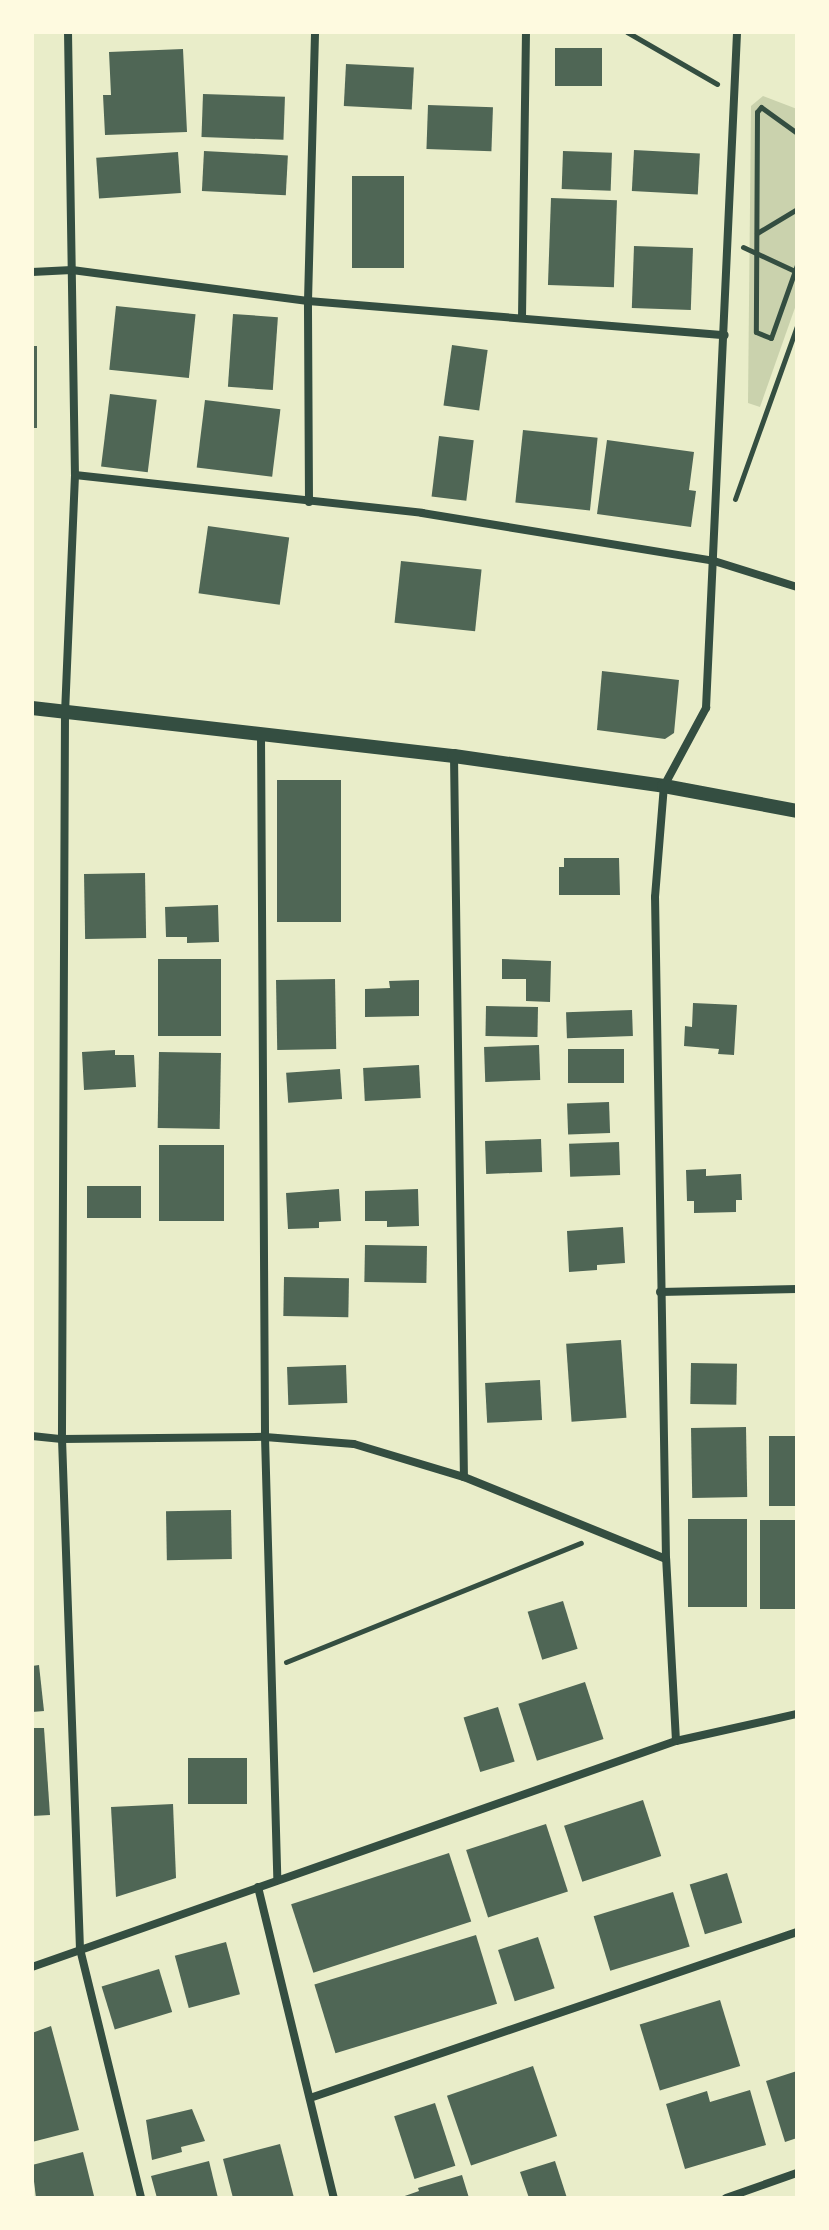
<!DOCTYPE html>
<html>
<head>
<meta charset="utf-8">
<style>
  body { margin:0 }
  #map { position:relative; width:829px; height:2230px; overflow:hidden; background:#e9edc9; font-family:"DejaVu Sans",sans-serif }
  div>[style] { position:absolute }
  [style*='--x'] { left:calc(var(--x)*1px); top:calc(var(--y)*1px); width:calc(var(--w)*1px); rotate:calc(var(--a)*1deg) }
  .green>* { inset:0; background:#cad2ad }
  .building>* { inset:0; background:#4f6655; transform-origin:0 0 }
  .path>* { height:5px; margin:-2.5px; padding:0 2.5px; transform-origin:2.5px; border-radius:2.5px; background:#344e41 }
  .minor>* { height:8px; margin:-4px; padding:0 4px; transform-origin:4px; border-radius:4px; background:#344e41 }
  .tertiary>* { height:14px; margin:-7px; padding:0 7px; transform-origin:7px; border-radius:7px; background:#344e41 }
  span { translate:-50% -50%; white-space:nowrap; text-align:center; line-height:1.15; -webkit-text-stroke:6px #fefae0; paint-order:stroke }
  .frame { position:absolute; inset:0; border:34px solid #fefae0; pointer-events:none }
</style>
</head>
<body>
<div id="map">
  <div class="green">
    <div style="clip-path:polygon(763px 96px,797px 109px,797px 302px,760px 407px,748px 403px,751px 106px)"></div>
  </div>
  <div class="building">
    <div style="left:555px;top:48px;width:47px;height:38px"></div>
    <div style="clip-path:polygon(183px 49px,187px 132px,105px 135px,103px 95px,111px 95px,109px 52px)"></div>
    <div style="left:346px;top:64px;width:68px;height:42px;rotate:3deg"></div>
    <div style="left:203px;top:94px;width:82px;height:43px;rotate:2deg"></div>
    <div style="left:428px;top:105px;width:65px;height:44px;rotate:2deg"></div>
    <div style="left:634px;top:150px;width:66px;height:41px;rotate:3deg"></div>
    <div style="left:204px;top:151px;width:84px;height:40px;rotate:3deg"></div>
    <div style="left:563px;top:151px;width:49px;height:38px;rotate:2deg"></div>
    <div style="left:178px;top:152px;width:41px;height:82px;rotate:86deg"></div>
    <div style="left:352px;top:176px;width:52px;height:92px"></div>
    <div style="left:551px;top:198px;width:66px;height:87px;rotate:2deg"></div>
    <div style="left:634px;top:246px;width:59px;height:62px;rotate:2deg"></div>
    <div style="left:116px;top:306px;width:80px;height:64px;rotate:6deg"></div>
    <div style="left:233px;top:314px;width:45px;height:73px;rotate:4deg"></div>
    <div style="left:452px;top:345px;width:36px;height:61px;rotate:8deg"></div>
    <div style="left:32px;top:346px;width:5px;height:82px"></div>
    <div style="left:110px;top:394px;width:47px;height:73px;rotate:7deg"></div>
    <div style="left:205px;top:400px;width:76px;height:68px;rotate:7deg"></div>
    <div style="left:523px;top:430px;width:75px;height:73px;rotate:6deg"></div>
    <div style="left:439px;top:436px;width:35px;height:61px;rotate:7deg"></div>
    <div style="clip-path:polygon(607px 440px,694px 452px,689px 490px,696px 491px,691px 527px,597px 514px)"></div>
    <div style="left:208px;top:526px;width:82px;height:68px;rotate:8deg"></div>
    <div style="left:401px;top:561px;width:81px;height:62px;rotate:6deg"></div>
    <div style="clip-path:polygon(602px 671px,679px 680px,674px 733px,665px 739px,597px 730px)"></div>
    <div style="left:277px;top:780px;width:64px;height:142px"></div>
    <div style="clip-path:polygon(564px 858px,619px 858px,620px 895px,559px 895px,559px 867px,564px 867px)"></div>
    <div style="left:145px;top:873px;width:65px;height:61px;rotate:89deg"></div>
    <div style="clip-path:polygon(218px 905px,219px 942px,187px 943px,187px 937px,166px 937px,165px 907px)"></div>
    <div style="left:158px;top:959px;width:63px;height:77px"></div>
    <div style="clip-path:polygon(502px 959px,551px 961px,550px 1002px,526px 1001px,526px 979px,502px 979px)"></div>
    <div style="left:335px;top:979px;width:70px;height:59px;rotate:89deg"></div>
    <div style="clip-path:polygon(419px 980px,419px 1016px,365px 1017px,365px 989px,390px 988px,389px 981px)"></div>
    <div style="clip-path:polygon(693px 1003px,737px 1005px,734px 1055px,718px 1054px,719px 1049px,684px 1046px,685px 1026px,692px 1027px)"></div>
    <div style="left:486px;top:1006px;width:52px;height:30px;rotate:1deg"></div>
    <div style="left:632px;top:1010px;width:26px;height:66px;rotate:88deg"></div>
    <div style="left:539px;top:1045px;width:35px;height:55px;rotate:88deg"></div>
    <div style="left:624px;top:1049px;width:34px;height:56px;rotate:90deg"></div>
    <div style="clip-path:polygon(115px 1050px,115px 1055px,134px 1055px,136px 1087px,84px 1090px,82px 1052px)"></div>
    <div style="left:159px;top:1052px;width:62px;height:76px;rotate:1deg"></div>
    <div style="left:419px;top:1065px;width:33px;height:56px;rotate:87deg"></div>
    <div style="left:340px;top:1069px;width:30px;height:54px;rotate:86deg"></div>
    <div style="left:609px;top:1102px;width:31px;height:42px;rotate:88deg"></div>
    <div style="left:541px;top:1139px;width:33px;height:56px;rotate:88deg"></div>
    <div style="left:619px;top:1142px;width:33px;height:50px;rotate:88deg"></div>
    <div style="left:159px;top:1145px;width:65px;height:76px"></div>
    <div style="clip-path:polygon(706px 1169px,706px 1176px,741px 1174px,742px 1200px,736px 1200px,736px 1212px,694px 1213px,694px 1201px,687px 1201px,686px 1170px)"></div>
    <div style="left:87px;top:1186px;width:54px;height:32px"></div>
    <div style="clip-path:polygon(339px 1189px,341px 1221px,319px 1222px,319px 1228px,288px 1229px,286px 1193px)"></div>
    <div style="clip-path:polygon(418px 1189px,419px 1226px,387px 1227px,387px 1221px,365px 1221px,365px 1191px)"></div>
    <div style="clip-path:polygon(623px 1227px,625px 1263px,597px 1265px,597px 1270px,569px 1272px,567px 1231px)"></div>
    <div style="left:365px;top:1245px;width:62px;height:37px;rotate:1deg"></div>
    <div style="left:284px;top:1277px;width:65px;height:39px;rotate:1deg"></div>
    <div style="left:621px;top:1340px;width:78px;height:55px;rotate:86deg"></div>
    <div style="left:691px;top:1363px;width:46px;height:41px;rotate:1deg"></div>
    <div style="left:346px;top:1365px;width:38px;height:59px;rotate:88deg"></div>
    <div style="left:540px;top:1380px;width:40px;height:55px;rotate:87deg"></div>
    <div style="left:746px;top:1427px;width:70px;height:55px;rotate:89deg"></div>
    <div style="left:797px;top:1436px;width:70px;height:28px;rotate:90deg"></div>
    <div style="left:231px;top:1510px;width:49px;height:65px;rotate:89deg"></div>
    <div style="left:688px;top:1519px;width:59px;height:88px"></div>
    <div style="left:760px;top:1520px;width:37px;height:89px"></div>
    <div style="left:563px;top:1601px;width:50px;height:37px;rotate:73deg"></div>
    <div style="clip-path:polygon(39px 1665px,44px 1711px,32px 1712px,32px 1666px)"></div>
    <div style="left:585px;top:1682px;width:60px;height:70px;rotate:72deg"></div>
    <div style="left:498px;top:1707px;width:57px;height:36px;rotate:73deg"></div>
    <div style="clip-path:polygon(32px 1728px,44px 1728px,50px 1815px,32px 1816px)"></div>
    <div style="left:188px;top:1758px;width:59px;height:46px"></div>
    <div style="left:643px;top:1800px;width:59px;height:83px;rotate:72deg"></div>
    <div style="clip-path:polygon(173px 1804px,176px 1878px,116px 1897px,111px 1807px)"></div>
    <div style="left:546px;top:1824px;width:71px;height:84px;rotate:72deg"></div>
    <div style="left:449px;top:1853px;width:72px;height:166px;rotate:72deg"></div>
    <div style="left:727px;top:1873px;width:52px;height:39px;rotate:73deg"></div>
    <div style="left:673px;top:1892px;width:57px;height:83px;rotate:73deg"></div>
    <div style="left:476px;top:1935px;width:72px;height:169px;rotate:73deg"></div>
    <div style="left:538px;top:1937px;width:54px;height:42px;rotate:72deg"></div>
    <div style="left:226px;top:1942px;width:54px;height:53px;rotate:75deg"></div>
    <div style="left:159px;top:1969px;width:45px;height:60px;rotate:73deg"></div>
    <div style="left:720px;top:2000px;width:69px;height:84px;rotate:73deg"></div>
    <div style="clip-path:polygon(51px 2026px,79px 2130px,32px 2142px,32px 2033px)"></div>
    <div style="left:533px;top:2066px;width:74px;height:91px;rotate:71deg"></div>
    <div style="clip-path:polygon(797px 2071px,797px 2138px,785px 2142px,766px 2081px)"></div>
    <div style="clip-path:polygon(750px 2090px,766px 2145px,685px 2169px,666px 2104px,707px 2091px,710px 2102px)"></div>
    <div style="left:435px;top:2103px;width:66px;height:43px;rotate:72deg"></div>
    <div style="clip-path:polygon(192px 2109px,205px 2141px,181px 2147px,182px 2152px,152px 2160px,146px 2120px)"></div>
    <div style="clip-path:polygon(280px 2144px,294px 2198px,233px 2198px,223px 2159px)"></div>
    <div style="clip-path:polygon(83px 2152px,94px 2196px,36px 2198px,32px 2165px)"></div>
    <div style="clip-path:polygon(209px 2161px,218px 2198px,157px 2198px,151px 2176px)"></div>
    <div style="clip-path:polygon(555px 2161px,567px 2198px,529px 2198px,520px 2172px)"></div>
    <div style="clip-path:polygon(462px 2175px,469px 2198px,399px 2198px,419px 2191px,418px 2188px)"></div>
  </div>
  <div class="path">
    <div style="--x:627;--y:32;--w:104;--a:30"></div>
    <div style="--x:797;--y:133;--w:44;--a:-144.2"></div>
    <div style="--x:761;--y:107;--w:6;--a:129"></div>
    <div style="--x:757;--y:112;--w:220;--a:90.3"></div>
    <div style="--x:756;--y:332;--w:16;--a:22"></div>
    <div style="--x:771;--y:338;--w:77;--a:-70.4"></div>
    <div style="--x:757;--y:233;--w:47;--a:-31"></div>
    <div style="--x:743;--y:247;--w:57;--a:24.8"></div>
    <div style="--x:735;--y:499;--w:184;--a:-70.3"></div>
    <div style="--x:286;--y:1662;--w:318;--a:-22"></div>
  </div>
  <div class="minor">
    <div style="--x:68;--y:32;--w:443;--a:89.1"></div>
    <div style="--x:75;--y:475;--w:238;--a:92.4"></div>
    <div style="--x:65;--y:713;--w:726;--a:90.24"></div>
    <div style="--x:62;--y:1439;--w:510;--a:87.98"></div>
    <div style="--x:80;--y:1949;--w:256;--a:76.2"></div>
    <div style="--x:32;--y:272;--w:40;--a:-2.9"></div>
    <div style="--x:72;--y:270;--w:238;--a:7.5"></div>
    <div style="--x:308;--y:301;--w:418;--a:4.7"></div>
    <div style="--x:522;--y:318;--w:286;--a:-89.2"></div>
    <div style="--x:75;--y:475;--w:349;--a:6.2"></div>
    <div style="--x:422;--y:513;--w:296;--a:9.3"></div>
    <div style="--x:714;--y:561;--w:87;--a:17.4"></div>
    <div style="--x:309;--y:502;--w:201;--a:-90.3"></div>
    <div style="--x:308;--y:301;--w:269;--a:-88.5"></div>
    <div style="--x:261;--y:735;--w:702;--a:89.67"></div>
    <div style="--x:265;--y:1437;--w:443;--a:88.4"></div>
    <div style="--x:454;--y:756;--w:721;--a:89.21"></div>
    <div style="--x:660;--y:1292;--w:137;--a:-1.3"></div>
    <div style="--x:32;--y:1436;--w:30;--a:6"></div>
    <div style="--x:62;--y:1439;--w:203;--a:-0.6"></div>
    <div style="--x:265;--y:1437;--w:89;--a:4.5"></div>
    <div style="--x:354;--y:1444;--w:115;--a:16.7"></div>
    <div style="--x:464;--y:1477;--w:218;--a:22.1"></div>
    <div style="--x:676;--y:1741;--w:182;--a:-93.1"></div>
    <div style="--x:666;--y:1559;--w:662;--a:-90.95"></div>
    <div style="--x:655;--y:897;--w:111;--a:-85.4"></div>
    <div style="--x:664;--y:786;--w:89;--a:-61.7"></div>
    <div style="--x:706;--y:708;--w:677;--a:-87.37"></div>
    <div style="--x:258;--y:1887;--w:320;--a:76.3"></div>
    <div style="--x:32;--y:1967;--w:683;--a:-19.34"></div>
    <div style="--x:676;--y:1741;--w:124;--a:-12.6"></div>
    <div style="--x:310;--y:2098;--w:515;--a:-18.82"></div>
    <div style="--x:726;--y:2198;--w:75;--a:-19.4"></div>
  </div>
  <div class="tertiary">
    <div style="--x:32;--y:708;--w:425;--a:6.5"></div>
    <div style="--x:454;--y:756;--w:212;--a:8.1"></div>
    <div style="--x:664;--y:786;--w:135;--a:10.6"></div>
  </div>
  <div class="frame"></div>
</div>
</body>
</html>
